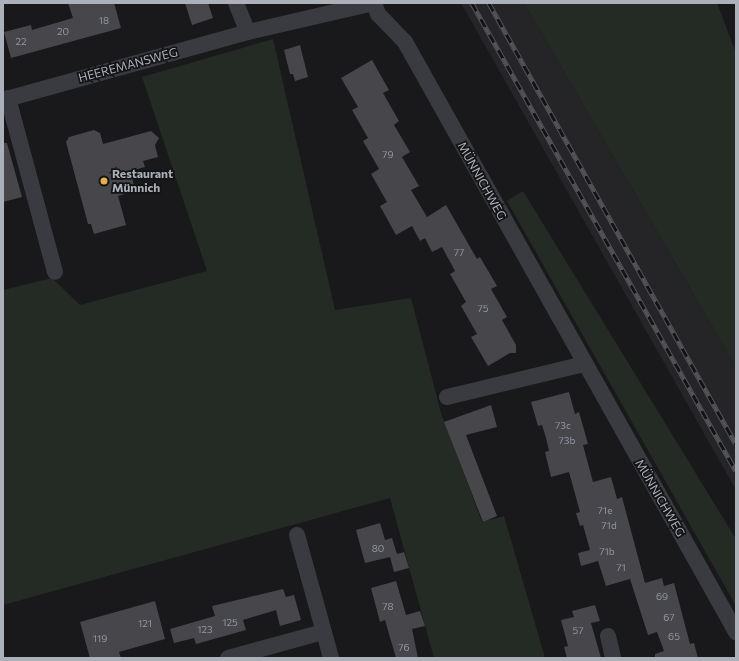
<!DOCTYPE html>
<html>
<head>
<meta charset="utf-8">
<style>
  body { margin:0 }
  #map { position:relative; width:739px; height:661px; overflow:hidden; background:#19191b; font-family:Commissioner,sans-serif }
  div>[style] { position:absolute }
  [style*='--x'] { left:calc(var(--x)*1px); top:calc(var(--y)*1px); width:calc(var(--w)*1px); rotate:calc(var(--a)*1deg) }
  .built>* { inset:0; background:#252528 }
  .green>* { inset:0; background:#232b24 }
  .building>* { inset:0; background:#46464b }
  .minor>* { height:16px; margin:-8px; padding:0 8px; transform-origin:8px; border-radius:8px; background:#3a3b40 }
  .rail>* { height:4.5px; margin-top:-2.25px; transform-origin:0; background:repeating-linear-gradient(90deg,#141416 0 9px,#515358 0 18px); box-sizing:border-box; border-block:1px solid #515358 }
  .dots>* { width:11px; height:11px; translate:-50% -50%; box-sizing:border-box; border:2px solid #141416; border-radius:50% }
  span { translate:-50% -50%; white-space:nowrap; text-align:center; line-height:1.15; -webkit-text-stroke:3.5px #141416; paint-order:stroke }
  .number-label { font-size:10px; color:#92969e }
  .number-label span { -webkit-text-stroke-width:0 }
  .street-label { font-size:12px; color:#acb0b9 }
  .poi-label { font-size:12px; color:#acb0b9; font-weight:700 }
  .left { translate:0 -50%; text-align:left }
  .frame { position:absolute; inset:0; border:4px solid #acb0b9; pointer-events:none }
</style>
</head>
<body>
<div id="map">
  <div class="built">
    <div style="clip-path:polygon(461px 3px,524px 3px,736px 367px,736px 490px)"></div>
  </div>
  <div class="green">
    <div style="clip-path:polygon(524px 3px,717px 3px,736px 53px,736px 367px)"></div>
    <div style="clip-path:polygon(273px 39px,335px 310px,411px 298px,441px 413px,482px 522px,504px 516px,545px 658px,434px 658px,390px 498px,3px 605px,3px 290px,52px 278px,80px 305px,207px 271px,142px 77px)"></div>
    <div style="clip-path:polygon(523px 191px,736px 539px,736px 606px,507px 201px)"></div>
  </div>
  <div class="building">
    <div style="clip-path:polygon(68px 3px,114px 3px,121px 28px,11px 58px,4px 32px,31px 25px,32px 30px,73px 18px)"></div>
    <div style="clip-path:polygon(185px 3px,208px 3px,213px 18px,192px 25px)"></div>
    <div style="clip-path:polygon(300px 45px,308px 77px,295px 81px,293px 74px,290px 74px,284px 50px)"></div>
    <div style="clip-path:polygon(372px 60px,389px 90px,383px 93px,399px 121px,394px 125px,410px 152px,402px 157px,419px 186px,411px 190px,427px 217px,446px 205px,477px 259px,480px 257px,497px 286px,491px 289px,507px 317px,502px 320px,516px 345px,516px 353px,510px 353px,488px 366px,471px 337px,477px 334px,461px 306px,466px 302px,450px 274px,455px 271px,442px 247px,432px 252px,425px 238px,420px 241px,412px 226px,396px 235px,380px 206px,387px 202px,371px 174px,379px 169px,363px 141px,368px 138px,352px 110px,358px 107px,341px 78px)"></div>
    <div style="clip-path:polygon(94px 130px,100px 133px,103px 144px,151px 131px,159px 138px,155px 145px,158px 157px,143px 161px,145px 167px,134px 170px,135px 176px,132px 177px,135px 191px,118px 196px,126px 225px,94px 234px,91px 224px,88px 224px,66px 142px,69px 137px)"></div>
    <div style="clip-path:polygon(3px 143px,7px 143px,22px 197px,3px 202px)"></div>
    <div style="clip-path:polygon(569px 392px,575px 414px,579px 412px,588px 444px,583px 445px,593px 482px,611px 477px,617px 499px,622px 497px,645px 583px,662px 578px,664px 586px,674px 583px,690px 644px,694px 643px,698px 658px,655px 658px,655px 654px,664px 651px,657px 632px,648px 635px,630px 579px,606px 586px,598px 561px,581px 566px,578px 553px,590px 550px,583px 525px,580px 526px,576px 513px,580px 512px,569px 472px,551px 477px,545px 452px,549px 451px,546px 438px,542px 425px,538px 426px,531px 402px)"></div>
    <div style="clip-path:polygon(491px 405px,497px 427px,466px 435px,497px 516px,483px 522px,444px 422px)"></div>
    <div style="clip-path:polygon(380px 523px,385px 540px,392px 538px,397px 554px,404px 552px,409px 568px,394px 572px,390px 557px,365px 563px,356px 530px)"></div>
    <div style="clip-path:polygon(396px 581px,406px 615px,420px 611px,425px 626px,412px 629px,418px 658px,396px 658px,385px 620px,380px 622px,371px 588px)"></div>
    <div style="clip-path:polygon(283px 589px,286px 597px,294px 595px,301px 620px,280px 626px,276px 610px,243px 620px,246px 630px,196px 644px,194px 638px,174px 643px,170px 629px,215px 616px,212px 606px)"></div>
    <div style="clip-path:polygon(155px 601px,165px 639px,119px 652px,121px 658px,90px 658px,80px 622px)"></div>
    <div style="clip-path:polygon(595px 605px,600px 621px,591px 623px,601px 658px,567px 658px,564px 647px,568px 646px,561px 620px,574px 617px,572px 611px)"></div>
  </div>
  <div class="minor">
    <div style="--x:236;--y:3;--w:31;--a:68"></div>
    <div style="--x:374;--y:3;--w:12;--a:70"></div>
    <div style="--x:378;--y:14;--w:39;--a:46"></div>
    <div style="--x:405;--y:42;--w:677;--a:60.71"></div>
    <div style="--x:8;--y:98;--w:180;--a:74.9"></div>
    <div style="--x:3;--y:100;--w:254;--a:-15.5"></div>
    <div style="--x:248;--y:32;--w:129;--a:-13"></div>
    <div style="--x:447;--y:397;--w:141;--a:-13.5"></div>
    <div style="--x:297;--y:535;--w:128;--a:74.5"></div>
    <div style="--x:608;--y:636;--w:23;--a:77"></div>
    <div style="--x:228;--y:658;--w:98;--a:-15.3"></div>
  </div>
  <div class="rail">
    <div style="--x:472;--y:3;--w:537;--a:60.57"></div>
    <div style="--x:489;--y:3;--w:505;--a:60.75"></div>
  </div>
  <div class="dots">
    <div style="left:104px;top:181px;background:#e5b047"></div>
  </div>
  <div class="number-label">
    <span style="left:104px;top:21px">18</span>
    <span style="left:63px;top:32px">20</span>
    <span style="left:21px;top:42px">22</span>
    <span style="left:388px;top:155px">79</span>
    <span style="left:459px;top:253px">77</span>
    <span style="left:483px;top:309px">75</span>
    <span style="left:563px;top:426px">73c</span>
    <span style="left:567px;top:441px">73b</span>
    <span style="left:605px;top:511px">71e</span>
    <span style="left:609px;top:526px">71d</span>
    <span style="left:378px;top:549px">80</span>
    <span style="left:607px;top:552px">71b</span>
    <span style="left:621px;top:568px">71</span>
    <span style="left:662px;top:597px">69</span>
    <span style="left:388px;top:607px">78</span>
    <span style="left:669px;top:618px">67</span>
    <span style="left:230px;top:623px">125</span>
    <span style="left:145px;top:624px">121</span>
    <span style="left:205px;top:630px">123</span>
    <span style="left:578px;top:631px">57</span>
    <span style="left:674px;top:637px">65</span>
    <span style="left:100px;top:639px">119</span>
    <span style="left:404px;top:648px">76</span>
  </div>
  <div class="street-label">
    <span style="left:128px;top:65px;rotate:-15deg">HEEREMANSWEG</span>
    <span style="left:482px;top:181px;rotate:61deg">MÜNNICHWEG</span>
    <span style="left:660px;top:498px;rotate:60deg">MÜNNICHWEG</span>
  </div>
  <div class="poi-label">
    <span class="left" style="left:112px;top:181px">Restaurant<br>Münnich</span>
  </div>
  <div class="frame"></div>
</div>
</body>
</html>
